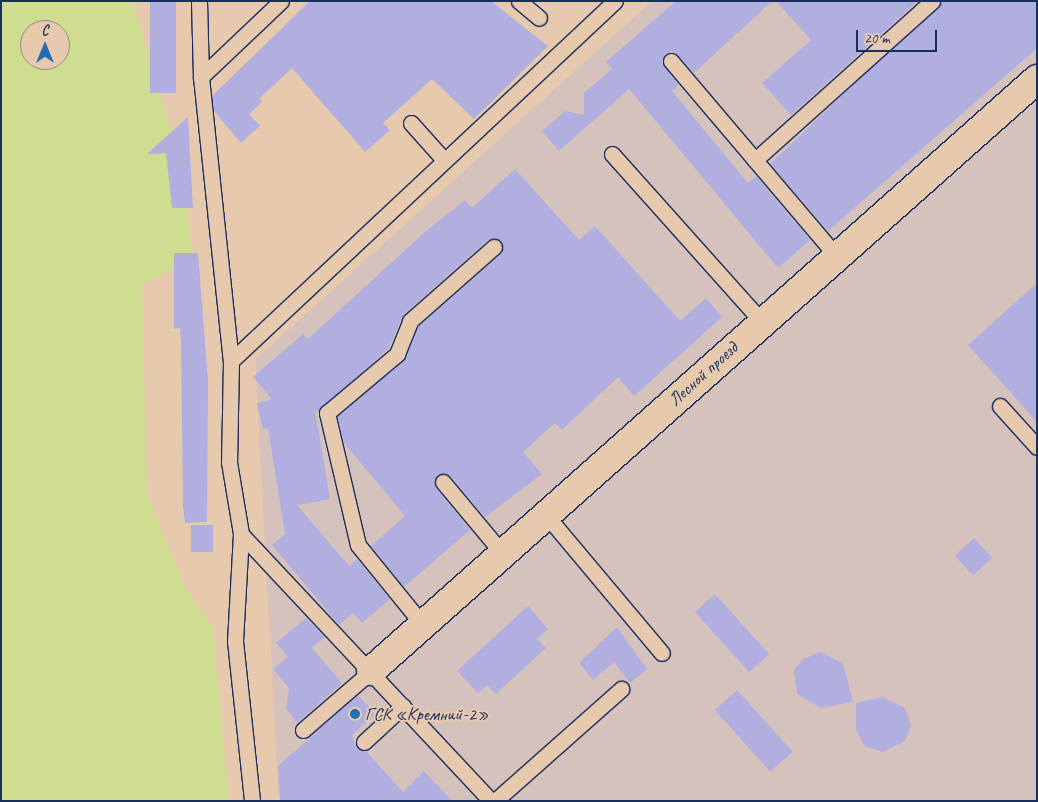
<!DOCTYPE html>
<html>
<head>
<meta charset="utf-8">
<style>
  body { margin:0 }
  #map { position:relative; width:1038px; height:802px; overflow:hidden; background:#e7caae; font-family:Caveat,sans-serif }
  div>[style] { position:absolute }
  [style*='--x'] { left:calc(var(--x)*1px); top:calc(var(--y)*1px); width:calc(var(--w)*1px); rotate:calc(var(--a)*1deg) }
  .built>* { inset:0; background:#d6c2bd }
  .green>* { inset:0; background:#cedd90 }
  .building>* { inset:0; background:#b0afe0; transform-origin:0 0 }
  .roads { filter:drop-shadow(1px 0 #1b2f5e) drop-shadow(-1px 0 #1b2f5e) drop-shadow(0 1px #1b2f5e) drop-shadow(0 -1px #1b2f5e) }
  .lane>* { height:15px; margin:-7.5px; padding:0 7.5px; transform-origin:7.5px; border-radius:7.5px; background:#e7caae }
  .street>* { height:28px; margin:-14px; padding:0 14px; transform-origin:14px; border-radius:14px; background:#e7caae }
  .dots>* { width:14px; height:14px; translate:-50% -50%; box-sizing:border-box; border:2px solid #e7caae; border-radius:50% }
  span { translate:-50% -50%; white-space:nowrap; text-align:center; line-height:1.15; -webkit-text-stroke:4px #e7caae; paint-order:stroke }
  .street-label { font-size:18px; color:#1b2f5e }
  .poi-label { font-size:18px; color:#1b2f5e }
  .left { translate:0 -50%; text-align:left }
  .frame { position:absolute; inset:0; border:2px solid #1b2f5e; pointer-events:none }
  .north { position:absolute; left:20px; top:20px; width:50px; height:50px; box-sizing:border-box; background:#e7caae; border:1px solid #958c8e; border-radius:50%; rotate:0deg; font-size:14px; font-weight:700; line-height:20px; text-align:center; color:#1b2f5e }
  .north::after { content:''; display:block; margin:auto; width:18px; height:22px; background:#1f6fb2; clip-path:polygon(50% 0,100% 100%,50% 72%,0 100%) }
  .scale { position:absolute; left:856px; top:30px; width:81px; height:22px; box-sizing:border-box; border:2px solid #1b2f5e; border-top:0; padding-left:6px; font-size:15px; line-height:18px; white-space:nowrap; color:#1b2f5e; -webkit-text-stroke:4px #e7caae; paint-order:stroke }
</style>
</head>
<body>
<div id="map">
  <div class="built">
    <div style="clip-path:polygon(652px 1px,1037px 1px,1037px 801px,279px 800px,255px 360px)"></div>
  </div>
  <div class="green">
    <div style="clip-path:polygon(evenodd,1px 1px,132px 1px,183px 169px,192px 249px,167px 272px,142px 283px,147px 494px,186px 589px,213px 627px,229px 801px,1px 801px,1px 1px,30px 30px,60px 30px,60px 60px,30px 60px,30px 30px)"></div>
  </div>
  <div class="building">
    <div style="left:150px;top:1px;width:26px;height:92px"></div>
    <div style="clip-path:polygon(310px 1px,491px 1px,548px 46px,474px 119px,432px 79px,383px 123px,390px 130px,365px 152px,292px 68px,259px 99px,262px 102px,249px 114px,260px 126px,241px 143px,214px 111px,212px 96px)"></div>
    <div style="clip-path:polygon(676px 1px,772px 1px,694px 73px,674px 52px,665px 54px,662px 62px,679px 85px,672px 91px,748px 183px,756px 176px,810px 240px,778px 268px,629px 89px,559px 151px,542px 131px,565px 111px,584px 115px,584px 93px,612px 69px,606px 62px)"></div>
    <div style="clip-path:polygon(776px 1px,918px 1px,791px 115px,762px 83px,811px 40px)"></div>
    <div style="clip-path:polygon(941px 1px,1037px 1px,1037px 48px,828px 231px,770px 164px)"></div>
    <div style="clip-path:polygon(188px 117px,193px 208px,172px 208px,166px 153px,147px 154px)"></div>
    <div style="clip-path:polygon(515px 169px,579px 240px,595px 226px,680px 321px,706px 298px,722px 317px,634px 396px,618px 377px,562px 430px,555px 423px,523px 452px,542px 474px,485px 517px,450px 476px,437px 475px,436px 488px,470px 530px,404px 587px,371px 546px,405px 516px,344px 443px,337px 416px,403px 361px,418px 327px,501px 254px,501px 240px,488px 240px,404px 314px,389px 348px,318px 413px,315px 410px,330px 499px,297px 505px,349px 566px,357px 559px,390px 599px,362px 623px,353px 613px,339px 625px,272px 545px,285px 534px,268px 428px,263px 429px,257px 403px,272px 399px,253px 377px,303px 334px,308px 339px,426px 231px,465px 200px,472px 208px)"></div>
    <div style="clip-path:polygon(174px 253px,198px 253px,208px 380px,207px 522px,185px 523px,183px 507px,181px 343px,180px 328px,174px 329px)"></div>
    <div style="clip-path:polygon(1037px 283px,1037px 422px,968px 345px)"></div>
    <div style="left:191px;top:525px;width:22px;height:27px"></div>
    <div style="left:974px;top:538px;width:27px;height:26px;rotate:48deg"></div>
    <div style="left:715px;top:594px;width:81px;height:27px;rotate:48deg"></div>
    <div style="clip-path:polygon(528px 606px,548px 629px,537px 639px,546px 648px,496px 694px,487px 685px,478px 693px,457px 671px)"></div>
    <div style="clip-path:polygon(306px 618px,325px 637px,312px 648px,342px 683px,297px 723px,286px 708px,289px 688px,273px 669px,288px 657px,276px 643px)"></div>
    <div style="clip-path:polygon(617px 627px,647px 669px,630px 683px,614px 662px,593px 680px,579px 663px)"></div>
    <div style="clip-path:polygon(820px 652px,843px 663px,853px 702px,821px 708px,797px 694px,794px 670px,803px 659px)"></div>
    <div style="left:737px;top:690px;width:83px;height:30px;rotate:48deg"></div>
    <div style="clip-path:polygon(358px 695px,375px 714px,352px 735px,357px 748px,366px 751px,403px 792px,424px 771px,452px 801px,280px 801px,278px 766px)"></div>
    <div style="clip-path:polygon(882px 697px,905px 708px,911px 725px,905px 741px,883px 752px,865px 746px,856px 730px,856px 703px)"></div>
  </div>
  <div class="roads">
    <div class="lane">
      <div style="--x:199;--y:1;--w:76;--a:88.5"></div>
      <div style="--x:201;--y:77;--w:286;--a:84"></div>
      <div style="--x:231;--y:361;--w:101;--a:91.1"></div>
      <div style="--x:229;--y:462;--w:73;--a:80.5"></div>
      <div style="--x:241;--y:534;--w:366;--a:46.9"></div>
      <div style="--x:519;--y:1;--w:26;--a:40"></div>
      <div style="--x:671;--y:61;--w:257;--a:49.7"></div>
      <div style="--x:201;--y:77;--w:110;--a:-43.5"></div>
      <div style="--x:411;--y:123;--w:50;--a:48.3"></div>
      <div style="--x:612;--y:154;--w:225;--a:48.2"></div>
      <div style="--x:755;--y:160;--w:238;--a:-41.9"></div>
      <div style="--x:231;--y:361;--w:526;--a:-43.15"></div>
      <div style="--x:1000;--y:406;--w:55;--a:47.9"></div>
      <div style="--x:443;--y:482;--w:94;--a:50.2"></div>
      <div style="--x:546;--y:515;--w:180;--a:50"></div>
      <div style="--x:241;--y:534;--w:107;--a:93.2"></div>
      <div style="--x:235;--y:641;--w:161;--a:83.9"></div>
      <div style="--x:423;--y:625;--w:103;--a:-129.1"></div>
      <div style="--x:358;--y:545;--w:136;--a:-103.2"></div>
      <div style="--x:327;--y:413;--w:92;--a:-40.1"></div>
      <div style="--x:397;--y:354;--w:35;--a:-68"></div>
      <div style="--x:410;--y:321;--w:112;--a:-41.4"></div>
      <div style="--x:303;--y:730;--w:90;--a:-40.9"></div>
      <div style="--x:364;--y:742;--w:53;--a:-42.7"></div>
      <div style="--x:495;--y:801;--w:169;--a:-41.6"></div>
    </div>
    <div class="street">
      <div style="--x:371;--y:671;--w:891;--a:-41.63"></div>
    </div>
  </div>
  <div class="dots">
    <div style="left:355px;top:714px;background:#1f6fb2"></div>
  </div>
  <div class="street-label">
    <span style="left:703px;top:374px;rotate:-42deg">Лесной проезд</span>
  </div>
  <div class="poi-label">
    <span class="left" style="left:365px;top:714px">ГСК «Кремний-2»</span>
  </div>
  <div class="frame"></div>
  <div class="north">С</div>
  <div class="scale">20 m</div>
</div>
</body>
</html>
